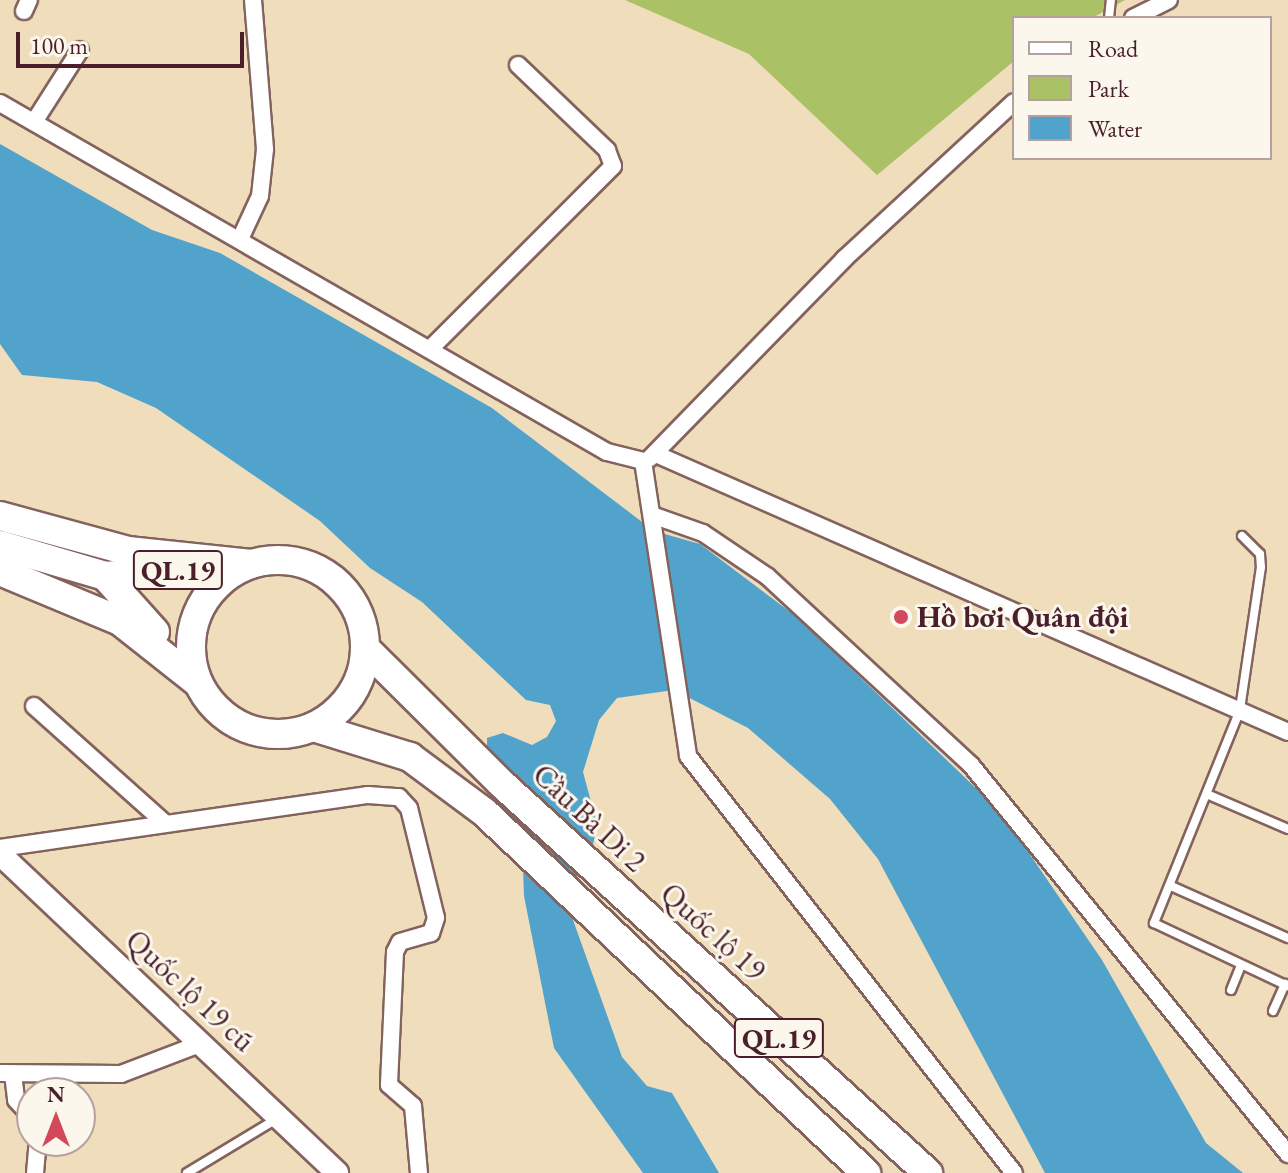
<!DOCTYPE html>
<html>
<head>
<meta charset="utf-8">
<style>
  body { margin:0 }
  #map { position:relative; width:1288px; height:1173px; overflow:hidden; background:#efddbc; font-family:"EB Garamond",serif }
  div>[style] { position:absolute }
  [style*='--x'] { left:calc(var(--x)*1px); top:calc(var(--y)*1px); width:calc(var(--w)*1px); rotate:calc(var(--a)*1deg) }
  .green>* { inset:0; background:#aac166 }
  .water>* { inset:0; background:#51a3cc }
  .roads { filter:drop-shadow(2px 0 #84625e) drop-shadow(-2px 0 #84625e) drop-shadow(0 2px #84625e) drop-shadow(0 -2px #84625e) }
  .lane>* { height:8px; margin:-4px; padding:0 4px; transform-origin:4px; border-radius:4px; background:#fff }
  .street>* { height:16px; margin:-8px; padding:0 8px; transform-origin:8px; border-radius:8px; background:#fff }
  .secondary>* { height:22px; margin:-11px; padding:0 11px; transform-origin:11px; border-radius:11px; background:#fff }
  .highway>* { height:28px; margin:-14px; padding:0 14px; transform-origin:14px; border-radius:14px; background:#fff }
  .highway>.ring { margin:-14px; padding:0; box-sizing:content-box; background:none; border:28px solid #fff; border-radius:50% }
  .dots>* { width:22px; height:22px; translate:-50% -50%; box-sizing:border-box; border:4px solid #fbf7ec; border-radius:50% }
  span { translate:-50% -50%; white-space:nowrap; text-align:center; line-height:1.15; -webkit-text-stroke:6px #fbf7ec; paint-order:stroke }
  .shield-label span { padding:2px 6px; background:#fbf7ec; border:2px solid; border-radius:6px; -webkit-text-stroke-width:0 }
  .shield-label { font-size:28px; color:#4a1f2b; font-weight:700 }
  .poi-label { font-size:30px; color:#4a1f2b; font-weight:700 }
  .left { translate:0 -50%; text-align:left }
  .street-label { font-size:30px; color:#4a1f2b }
  .legend { position:absolute; left:1012px; top:16px; width:260px; height:144px; box-sizing:border-box; background:#fbf7ec; border:2px solid #b4a19f; margin:0; padding:10px 14px; list-style:none; font-size:24px; color:#4a1f2b }
  .legend li { display:flex; align-items:center; gap:16px; height:40px }
  .legend b { width:40px; border:2px solid #b4a19f }
  .north { position:absolute; left:16px; top:1077px; width:80px; height:80px; box-sizing:border-box; background:#fbf7ec; border:2px solid #b4a19f; border-radius:50%; rotate:0deg; font-size:22px; font-weight:700; line-height:32px; text-align:center; color:#4a1f2b }
  .north::after { content:''; display:block; margin:auto; width:28px; height:36px; background:#d1495b; clip-path:polygon(50% 0,100% 100%,50% 72%,0 100%) }
  .scale { position:absolute; left:16px; top:32px; width:228px; height:36px; box-sizing:border-box; border:4px solid #4a1f2b; border-top:0; padding-left:10px; font-size:24px; line-height:28px; white-space:nowrap; color:#4a1f2b; -webkit-text-stroke:6px #fbf7ec; paint-order:stroke }
</style>
</head>
<body>
<div id="map">
  <div class="green">
    <div style="clip-path:polygon(625px 0,1125px 0,1092px 18px,1014px 18px,1014px 61px,877px 175px,749px 54px)"></div>
  </div>
  <div class="water">
    <div style="clip-path:polygon(0 144px,152px 230px,220px 253px,492px 408px,654px 531px,700px 544px,797px 617px,1001px 812px,1102px 960px,1206px 1143px,1243px 1173px,1045px 1173px,878px 859px,830px 799px,748px 728px,674px 690px,617px 698px,599px 720px,583px 772px,597px 824px,593px 845px,612px 868px,597px 880px,566px 874px,563px 892px,622px 1057px,647px 1086px,672px 1093px,719px 1173px,643px 1173px,554px 1048px,524px 896px,520px 785px,487px 750px,487px 738px,503px 733px,532px 745px,547px 737px,556px 721px,550px 705px,526px 700px,422px 602px,370px 568px,320px 521px,156px 408px,97px 382px,22px 375px,0 344px)"></div>
  </div>
  <div class="roads">
    <div class="lane">
      <div style="--x:1109;--y:18;--w:18;--a:-84"></div>
      <div style="--x:1242;--y:536;--w:25;--a:45"></div>
      <div style="--x:1260;--y:554;--w:13;--a:86"></div>
      <div style="--x:1261;--y:567;--w:145;--a:98.4"></div>
      <div style="--x:1240;--y:710;--w:230;--a:112"></div>
      <div style="--x:1154;--y:923;--w:148;--a:25.2"></div>
      <div style="--x:1209;--y:795;--w:86;--a:23.3"></div>
      <div style="--x:1171;--y:886;--w:128;--a:24"></div>
      <div style="--x:1231;--y:990;--w:27;--a:-68"></div>
      <div style="--x:1273;--y:1011;--w:30;--a:-66"></div>
      <div style="--x:187;--y:1173;--w:103;--a:-31.1"></div>
    </div>
    <div class="street">
      <div style="--x:24;--y:11;--w:12;--a:-66"></div>
      <div style="--x:1133;--y:18;--w:40;--a:-26.6"></div>
      <div style="--x:0;--y:103;--w:700;--a:29.9"></div>
      <div style="--x:607;--y:452;--w:37;--a:14"></div>
      <div style="--x:643;--y:461;--w:298;--a:81.3"></div>
      <div style="--x:688;--y:756;--w:529;--a:51.98"></div>
      <div style="--x:34;--y:122;--w:85;--a:-57.4"></div>
      <div style="--x:241;--y:237;--w:45;--a:-65.1"></div>
      <div style="--x:260;--y:196;--w:47;--a:-83.9"></div>
      <div style="--x:265;--y:149;--w:149;--a:-94.6"></div>
      <div style="--x:432;--y:347;--w:256;--a:-45"></div>
      <div style="--x:613;--y:166;--w:17;--a:-111"></div>
      <div style="--x:607;--y:150;--w:123;--a:-136.3"></div>
      <div style="--x:658;--y:455;--w:688;--a:23.73"></div>
      <div style="--x:650;--y:458;--w:278;--a:-45.7"></div>
      <div style="--x:844;--y:259;--w:231;--a:-42.7"></div>
      <div style="--x:652;--y:515;--w:54;--a:19.4"></div>
      <div style="--x:703;--y:533;--w:78;--a:34.1"></div>
      <div style="--x:768;--y:577;--w:277;--a:42.8"></div>
      <div style="--x:971;--y:765;--w:502;--a:50.82"></div>
      <div style="--x:34;--y:706;--w:176;--a:41.8"></div>
      <div style="--x:0;--y:848;--w:372;--a:-8.2"></div>
      <div style="--x:368;--y:795;--w:31;--a:4"></div>
      <div style="--x:399;--y:797;--w:15;--a:48"></div>
      <div style="--x:409;--y:808;--w:113;--a:76.2"></div>
      <div style="--x:436;--y:918;--w:16;--a:108"></div>
      <div style="--x:431;--y:933;--w:32;--a:164"></div>
      <div style="--x:400;--y:942;--w:11;--a:117"></div>
      <div style="--x:395;--y:952;--w:133;--a:92.6"></div>
      <div style="--x:389;--y:1085;--w:32;--a:41"></div>
      <div style="--x:413;--y:1106;--w:67;--a:84.9"></div>
      <div style="--x:0;--y:1073;--w:121;--a:0.5"></div>
      <div style="--x:121;--y:1074;--w:87;--a:-20.9"></div>
      <div style="--x:13;--y:1074;--w:26;--a:83"></div>
      <div style="--x:16;--y:1100;--w:23;--a:47"></div>
      <div style="--x:35;--y:1173;--w:32;--a:-85"></div>
    </div>
    <div class="secondary">
      <div style="--x:0;--y:854;--w:464;--a:43.4"></div>
    </div>
    <div class="highway">
      <div style="--x:0;--y:516;--w:133;--a:15.3"></div>
      <div style="--x:128;--y:551;--w:124;--a:6"></div>
      <div style="--x:0;--y:545;--w:109;--a:16.4"></div>
      <div style="--x:105;--y:576;--w:74;--a:-4.6"></div>
      <div class="ring" style="left:191px;top:560px;width:146px;height:146px"></div>
      <div style="--x:0;--y:571;--w:130;--a:22.6"></div>
      <div style="--x:120;--y:621;--w:98;--a:38.4"></div>
      <div style="--x:105;--y:576;--w:75;--a:48.2"></div>
      <div style="--x:366;--y:649;--w:192;--a:44.8"></div>
      <div style="--x:502;--y:784;--w:577;--a:42.4"></div>
      <div style="--x:313;--y:727;--w:102;--a:17.2"></div>
      <div style="--x:410;--y:757;--w:92;--a:36.6"></div>
      <div style="--x:484;--y:812;--w:526;--a:43.38"></div>
    </div>
  </div>
  <div class="dots">
    <div style="left:901px;top:617px;background:#d1495b"></div>
  </div>
  <div class="shield-label">
    <span style="left:178px;top:570px">QL.19</span>
    <span style="left:779px;top:1038px">QL.19</span>
  </div>
  <div class="poi-label">
    <span class="left" style="left:917px;top:617px">Hồ bơi Quân đội</span>
  </div>
  <div class="street-label">
    <span style="left:589px;top:818px;rotate:43deg">Cầu Bà Di 2</span>
    <span style="left:713px;top:932px;rotate:42deg">Quốc lộ 19</span>
    <span style="left:190px;top:991px;rotate:43deg">Quốc lộ 19 cũ</span>
  </div>
  <ul class="legend">
  <li><b style="height:10px;background:#fff"></b>Road</li>
  <li><b style="height:22px;background:#aac166"></b>Park</li>
  <li><b style="height:22px;background:#51a3cc"></b>Water</li>
  </ul>
  <div class="north">N</div>
  <div class="scale">100 m</div>
</div>
</body>
</html>
